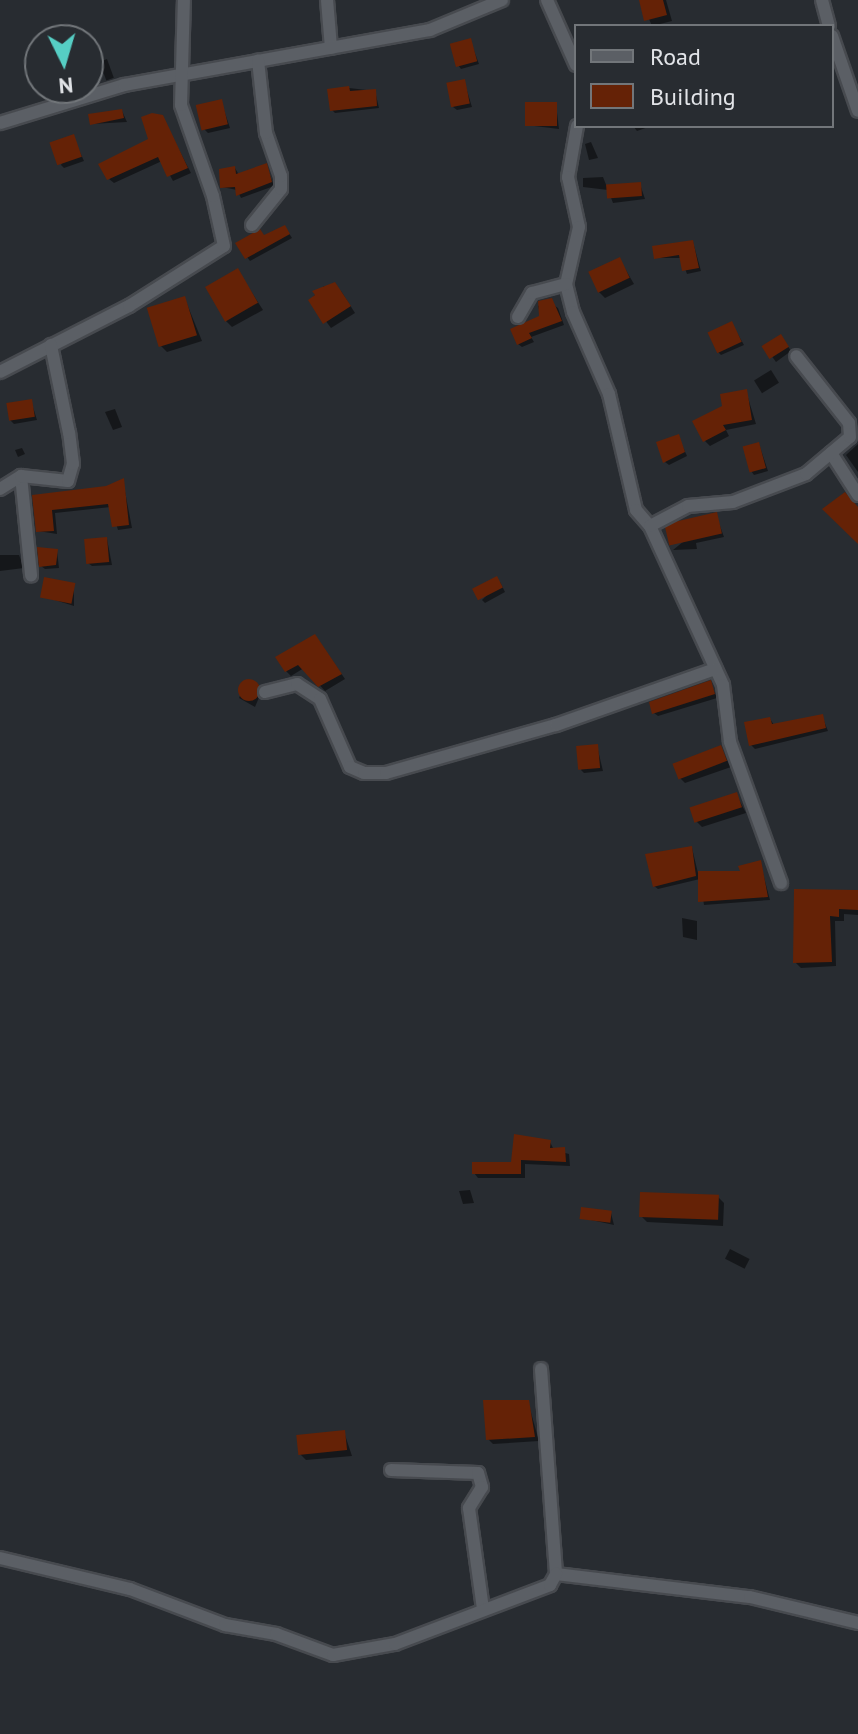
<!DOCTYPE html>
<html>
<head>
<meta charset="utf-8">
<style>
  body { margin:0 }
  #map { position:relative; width:858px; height:1734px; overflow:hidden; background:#282c31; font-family:"PT Sans",sans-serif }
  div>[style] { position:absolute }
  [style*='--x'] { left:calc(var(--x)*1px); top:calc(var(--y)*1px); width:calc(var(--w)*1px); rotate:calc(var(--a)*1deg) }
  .shadow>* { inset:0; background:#0007; transform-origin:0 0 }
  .building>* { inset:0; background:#652206; transform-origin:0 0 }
  .round { border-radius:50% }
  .roads { filter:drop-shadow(2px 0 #474a4f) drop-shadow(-2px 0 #474a4f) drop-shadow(0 2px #474a4f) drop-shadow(0 -2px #474a4f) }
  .street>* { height:12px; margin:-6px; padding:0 6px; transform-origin:6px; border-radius:6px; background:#5b5f65 }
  span { translate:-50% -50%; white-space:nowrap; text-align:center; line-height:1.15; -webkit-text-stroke:8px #282c31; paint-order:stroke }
  .legend { position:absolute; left:574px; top:24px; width:260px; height:104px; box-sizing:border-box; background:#282c31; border:2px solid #72767a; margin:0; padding:10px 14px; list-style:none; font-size:24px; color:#e2e4e8 }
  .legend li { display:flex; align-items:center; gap:16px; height:40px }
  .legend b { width:40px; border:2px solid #72767a }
  .north { position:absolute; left:24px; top:24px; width:80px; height:80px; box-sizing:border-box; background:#282c31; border:2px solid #72767a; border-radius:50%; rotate:175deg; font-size:22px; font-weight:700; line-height:32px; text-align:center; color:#e2e4e8 }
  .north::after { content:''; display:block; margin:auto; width:28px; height:36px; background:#56cec4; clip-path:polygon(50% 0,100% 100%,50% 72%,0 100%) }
</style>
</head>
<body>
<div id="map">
  <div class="shadow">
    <div style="clip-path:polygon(641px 0,666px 0,672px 21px,652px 26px)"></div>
    <div style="clip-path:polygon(470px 40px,479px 64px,461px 69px,458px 65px)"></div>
    <div style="left:107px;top:59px;width:20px;height:8px;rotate:70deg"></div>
    <div style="clip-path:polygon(464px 81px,472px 107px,457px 110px,453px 107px)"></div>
    <div style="clip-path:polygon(349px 88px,375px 91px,379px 108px,335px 113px,332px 110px)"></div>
    <div style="clip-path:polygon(221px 101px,230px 128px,208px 133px,204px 129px)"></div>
    <div style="clip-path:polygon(556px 104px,559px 129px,526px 125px)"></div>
    <div style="clip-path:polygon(122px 111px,127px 122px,91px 124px)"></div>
    <div style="clip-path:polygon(162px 117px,191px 173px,173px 181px,162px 161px,114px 183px,109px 179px,150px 140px)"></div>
    <div style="clip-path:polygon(633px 126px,651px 126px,637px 131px)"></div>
    <div style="clip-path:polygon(73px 137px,84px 161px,64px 168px,61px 165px)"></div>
    <div style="clip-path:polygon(591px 142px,598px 158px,589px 160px,585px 144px)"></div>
    <div style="clip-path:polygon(266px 165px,274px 186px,241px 198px,237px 190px,222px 187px,235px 168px,239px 175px)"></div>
    <div style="clip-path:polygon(603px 177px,607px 187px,640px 184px,645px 199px,613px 203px,608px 190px,583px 187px,583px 178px)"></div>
    <div style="clip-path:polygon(285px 227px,292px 238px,250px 261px,247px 257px)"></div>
    <div style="clip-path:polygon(693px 242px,701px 271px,687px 274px,681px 258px,656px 258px)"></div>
    <div style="clip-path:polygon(620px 260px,634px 284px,605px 298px,599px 292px)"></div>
    <div style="clip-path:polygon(238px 271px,263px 310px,232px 327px,226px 321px)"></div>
    <div style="clip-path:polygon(324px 286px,341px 291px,355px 313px,331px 328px,310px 300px)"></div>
    <div style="clip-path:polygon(185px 299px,202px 341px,167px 352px,161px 346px)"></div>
    <div style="clip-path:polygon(547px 301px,558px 308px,564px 325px,531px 337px,534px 342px,522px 347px,518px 344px,541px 317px,538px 306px)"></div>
    <div style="clip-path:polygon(732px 324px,744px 345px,721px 355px,718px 352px)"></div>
    <div style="clip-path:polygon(784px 340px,791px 351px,776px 362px,765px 347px)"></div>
    <div style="left:771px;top:370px;width:15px;height:20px;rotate:58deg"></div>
    <div style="clip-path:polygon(746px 391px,756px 424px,726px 430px,729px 436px,710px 446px,705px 441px,724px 407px)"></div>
    <div style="clip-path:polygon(31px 401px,37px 420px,14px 424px,10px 420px)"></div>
    <div style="clip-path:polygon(115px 409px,122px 427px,113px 430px,105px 412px)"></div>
    <div style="clip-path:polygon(678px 436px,687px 456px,669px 465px,665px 462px)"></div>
    <div style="clip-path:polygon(759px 444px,768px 471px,754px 475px,751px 471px)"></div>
    <div style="clip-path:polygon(858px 444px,858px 472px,846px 455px)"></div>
    <div style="clip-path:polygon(22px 448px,25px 454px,18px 457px,15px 450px)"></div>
    <div style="clip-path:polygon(123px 481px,132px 528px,118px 530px,111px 507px,55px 513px,57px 534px,38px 531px,34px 497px,106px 488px)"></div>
    <div style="clip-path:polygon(716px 515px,724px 537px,696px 543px,697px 549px,673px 550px)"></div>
    <div style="clip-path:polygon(107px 539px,112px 565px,92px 566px,88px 563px)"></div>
    <div style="clip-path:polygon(57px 551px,59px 568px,45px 569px,41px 566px)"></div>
    <div style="clip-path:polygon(0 555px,19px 555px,24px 568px,0 571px)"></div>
    <div style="clip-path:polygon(500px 582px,505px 592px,485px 603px,482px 600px)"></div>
    <div style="clip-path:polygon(74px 585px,74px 606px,42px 596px)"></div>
    <div style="clip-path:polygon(319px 641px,345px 679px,325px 691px,304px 668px,291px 676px,286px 671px)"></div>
    <div style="clip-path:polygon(248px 679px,263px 688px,255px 707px,239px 698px)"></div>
    <div style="clip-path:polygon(710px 682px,717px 698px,658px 716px,654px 713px)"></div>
    <div style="clip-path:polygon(822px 716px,828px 731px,755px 749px,751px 745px,770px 719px,774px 725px)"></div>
    <div style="clip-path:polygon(597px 746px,603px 771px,584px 773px,581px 770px)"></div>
    <div style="clip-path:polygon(720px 747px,731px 767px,685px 783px,679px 777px)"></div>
    <div style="clip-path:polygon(736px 794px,746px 813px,702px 827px,696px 821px)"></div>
    <div style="clip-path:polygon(692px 848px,698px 873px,742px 873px,760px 862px,770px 900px,704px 905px,700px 879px,658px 889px,654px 886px)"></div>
    <div style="clip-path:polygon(796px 891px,858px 893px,858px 915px,844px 914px,844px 921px,835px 921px,836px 966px,801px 968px,795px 962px)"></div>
    <div style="clip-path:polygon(682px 918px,697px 921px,697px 940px,683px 937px)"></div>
    <div style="clip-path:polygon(550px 1142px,554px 1150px,569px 1154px,570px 1166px,525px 1164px,525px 1178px,478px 1178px,474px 1173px,512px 1164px)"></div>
    <div style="clip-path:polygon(470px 1190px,474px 1203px,463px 1204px,459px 1191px)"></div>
    <div style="clip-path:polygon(718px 1197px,724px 1203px,723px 1226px,647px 1222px,641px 1216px)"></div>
    <div style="clip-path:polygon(611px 1213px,614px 1225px,582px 1218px)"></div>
    <div style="left:730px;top:1249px;width:22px;height:11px;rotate:27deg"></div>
    <div style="clip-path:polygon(528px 1402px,539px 1441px,493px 1444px,488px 1439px)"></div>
    <div style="clip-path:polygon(344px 1432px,352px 1456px,306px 1460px,300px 1454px)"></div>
  </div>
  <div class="building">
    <div style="clip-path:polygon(639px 0,663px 0,667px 15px,644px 21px)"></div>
    <div style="left:471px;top:38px;width:24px;height:22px;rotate:75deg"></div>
    <div style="left:465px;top:79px;width:25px;height:19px;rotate:79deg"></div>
    <div style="clip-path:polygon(349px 86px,350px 91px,376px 89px,377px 106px,330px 111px,327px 89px)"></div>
    <div style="left:222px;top:99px;width:26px;height:27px;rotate:77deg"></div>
    <div style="left:525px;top:102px;width:32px;height:24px"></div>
    <div style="clip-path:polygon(122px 109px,124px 118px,90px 125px,88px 114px)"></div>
    <div style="clip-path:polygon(152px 113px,163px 115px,188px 168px,167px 177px,158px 157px,107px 180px,98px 164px,148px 139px,141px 117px)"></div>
    <div style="left:74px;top:134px;width:24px;height:26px;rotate:71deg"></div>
    <div style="clip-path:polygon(267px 163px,272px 182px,236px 196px,235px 187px,220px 188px,219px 169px,235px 166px,236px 174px)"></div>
    <div style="left:641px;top:182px;width:14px;height:35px;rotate:86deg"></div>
    <div style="clip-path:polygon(285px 225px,290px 234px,245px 259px,235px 243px,260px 229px,264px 235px)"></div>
    <div style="clip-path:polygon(693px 240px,699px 268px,682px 271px,679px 255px,654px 259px,652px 246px)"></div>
    <div style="left:620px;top:257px;width:23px;height:35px;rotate:65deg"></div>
    <div style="left:238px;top:268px;width:40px;height:38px;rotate:60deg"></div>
    <div style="clip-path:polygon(335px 282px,351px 306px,323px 324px,308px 300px,315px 295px,312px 291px)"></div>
    <div style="left:185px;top:296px;width:41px;height:40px;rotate:73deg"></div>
    <div style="clip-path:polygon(552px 298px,562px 321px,529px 333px,532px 338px,517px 345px,510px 329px,539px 316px,538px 301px)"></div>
    <div style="left:732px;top:321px;width:23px;height:27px;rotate:65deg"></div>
    <div style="left:781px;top:334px;width:15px;height:23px;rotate:58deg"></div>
    <div style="clip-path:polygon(747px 389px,752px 420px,723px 425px,726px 430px,703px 442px,692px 421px,722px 406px,720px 394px)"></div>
    <div style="left:32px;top:399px;width:18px;height:26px;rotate:81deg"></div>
    <div style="clip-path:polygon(679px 434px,685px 452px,663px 463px,656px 442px)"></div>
    <div style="left:759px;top:442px;width:27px;height:17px;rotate:75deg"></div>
    <div style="clip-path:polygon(124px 478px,129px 525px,112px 527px,108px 504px,52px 510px,54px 531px,36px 532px,32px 495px,106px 486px)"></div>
    <div style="clip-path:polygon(845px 492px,858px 507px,858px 544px,822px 509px)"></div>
    <div style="left:717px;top:512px;width:22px;height:54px;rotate:77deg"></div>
    <div style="left:107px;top:537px;width:25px;height:23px;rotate:85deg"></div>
    <div style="clip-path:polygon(37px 547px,58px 549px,56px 565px,39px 567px)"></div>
    <div style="left:497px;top:576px;width:13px;height:28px;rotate:63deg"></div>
    <div style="left:44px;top:577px;width:32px;height:21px;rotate:11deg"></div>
    <div style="clip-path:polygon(315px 634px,342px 674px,318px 687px,298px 665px,285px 672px,275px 657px)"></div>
    <div class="round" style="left:238px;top:679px;width:22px;height:22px"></div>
    <div style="clip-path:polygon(711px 680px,715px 694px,652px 714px,649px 702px)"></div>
    <div style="clip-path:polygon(823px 714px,826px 728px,749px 746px,744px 722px,770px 717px,772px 724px)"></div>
    <div style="left:598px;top:744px;width:24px;height:22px;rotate:85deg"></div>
    <div style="left:721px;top:745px;width:17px;height:52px;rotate:69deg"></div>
    <div style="left:737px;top:792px;width:16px;height:50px;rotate:72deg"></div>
    <div style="clip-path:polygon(692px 846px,696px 876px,653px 887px,645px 854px)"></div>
    <div style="clip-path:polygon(761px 860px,768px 897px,698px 902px,698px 871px,740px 871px,738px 866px)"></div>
    <div style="clip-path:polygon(794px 889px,858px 890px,858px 910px,839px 909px,839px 917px,830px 916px,832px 962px,793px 963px)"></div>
    <div style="clip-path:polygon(514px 1134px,551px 1140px,550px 1148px,565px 1147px,566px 1162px,521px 1160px,521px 1174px,472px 1174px,472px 1162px,511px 1162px)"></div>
    <div style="left:640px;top:1192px;width:79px;height:25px;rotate:2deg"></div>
    <div style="left:581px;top:1207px;width:31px;height:12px;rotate:7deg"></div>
    <div style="clip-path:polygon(483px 1400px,529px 1400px,535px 1437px,486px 1440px)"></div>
    <div style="left:345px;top:1430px;width:20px;height:49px;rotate:84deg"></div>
  </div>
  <div class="roads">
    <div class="street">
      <div style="--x:327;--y:0;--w:48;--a:85.2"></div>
      <div style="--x:547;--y:0;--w:71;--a:66"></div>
      <div style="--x:822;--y:0;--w:27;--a:75"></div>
      <div style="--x:832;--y:36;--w:79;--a:70.9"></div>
      <div style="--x:0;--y:123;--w:130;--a:-17"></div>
      <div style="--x:124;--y:85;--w:311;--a:-10.2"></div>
      <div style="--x:430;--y:30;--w:78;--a:-22.6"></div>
      <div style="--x:577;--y:126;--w:52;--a:100"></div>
      <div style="--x:568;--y:177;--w:51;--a:77.6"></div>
      <div style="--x:579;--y:227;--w:58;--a:102.8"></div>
      <div style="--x:566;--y:284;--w:29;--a:76"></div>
      <div style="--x:573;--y:312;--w:90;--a:66.3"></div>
      <div style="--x:609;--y:394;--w:119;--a:76.9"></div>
      <div style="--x:636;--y:510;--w:21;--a:49"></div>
      <div style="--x:650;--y:526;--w:175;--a:65.3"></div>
      <div style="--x:723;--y:685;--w:57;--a:83"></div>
      <div style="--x:730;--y:742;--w:150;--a:70.1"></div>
      <div style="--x:252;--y:225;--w:46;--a:-51.1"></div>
      <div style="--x:281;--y:189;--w:13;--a:-90"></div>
      <div style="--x:281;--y:176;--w:46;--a:-109.2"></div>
      <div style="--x:266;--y:133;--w:73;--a:-96.3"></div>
      <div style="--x:518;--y:317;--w:28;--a:-60"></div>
      <div style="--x:532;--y:293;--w:35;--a:-15"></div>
      <div style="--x:0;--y:372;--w:145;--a:-27.1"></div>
      <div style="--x:129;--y:306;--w:112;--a:-32.3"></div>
      <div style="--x:224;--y:246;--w:51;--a:-102.4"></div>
      <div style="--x:213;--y:196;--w:96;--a:-109.4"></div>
      <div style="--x:181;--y:105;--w:105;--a:-88.4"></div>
      <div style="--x:831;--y:453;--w:50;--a:57.3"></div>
      <div style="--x:21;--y:476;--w:100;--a:84.2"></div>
      <div style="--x:0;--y:489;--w:25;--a:-32"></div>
      <div style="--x:21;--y:476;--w:47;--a:6.1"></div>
      <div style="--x:68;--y:481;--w:18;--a:-74"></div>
      <div style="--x:73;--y:464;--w:31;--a:-97"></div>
      <div style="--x:69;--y:433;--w:90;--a:-101.6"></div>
      <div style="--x:650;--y:526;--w:43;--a:-27.8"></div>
      <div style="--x:688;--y:506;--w:45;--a:-5.1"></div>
      <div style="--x:733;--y:502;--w:78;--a:-21"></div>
      <div style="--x:806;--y:474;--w:57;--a:-40.1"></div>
      <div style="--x:850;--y:437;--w:14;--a:-94"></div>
      <div style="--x:849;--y:423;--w:85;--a:-128.3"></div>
      <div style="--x:265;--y:692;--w:33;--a:-14"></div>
      <div style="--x:297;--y:684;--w:27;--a:33"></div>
      <div style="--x:320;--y:699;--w:74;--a:66.2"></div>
      <div style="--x:350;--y:767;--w:15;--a:23"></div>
      <div style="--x:364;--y:773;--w:22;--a:0"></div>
      <div style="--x:386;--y:773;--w:177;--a:-15.8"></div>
      <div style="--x:556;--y:725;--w:169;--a:-19.4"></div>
      <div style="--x:541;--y:1369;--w:206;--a:85.8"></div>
      <div style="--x:556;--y:1574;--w:195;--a:6.8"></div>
      <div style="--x:750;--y:1597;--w:111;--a:13.5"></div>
      <div style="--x:391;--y:1470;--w:87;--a:2"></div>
      <div style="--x:478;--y:1473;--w:15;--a:74"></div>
      <div style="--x:482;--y:1487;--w:25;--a:122"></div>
      <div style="--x:469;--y:1508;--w:102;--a:82.1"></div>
      <div style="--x:0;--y:1558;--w:134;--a:13.4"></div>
      <div style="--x:130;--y:1589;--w:102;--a:20.8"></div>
      <div style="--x:225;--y:1625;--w:52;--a:10"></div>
      <div style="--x:276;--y:1634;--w:61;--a:20.2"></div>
      <div style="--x:333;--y:1655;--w:63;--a:-10.1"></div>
      <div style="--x:395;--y:1644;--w:166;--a:-20.8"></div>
      <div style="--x:550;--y:1585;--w:13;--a:-61"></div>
    </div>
  </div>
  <ul class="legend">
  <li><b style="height:10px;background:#5b5f65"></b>Road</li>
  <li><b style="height:22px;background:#652206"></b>Building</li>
  </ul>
  <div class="north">N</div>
</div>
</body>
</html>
